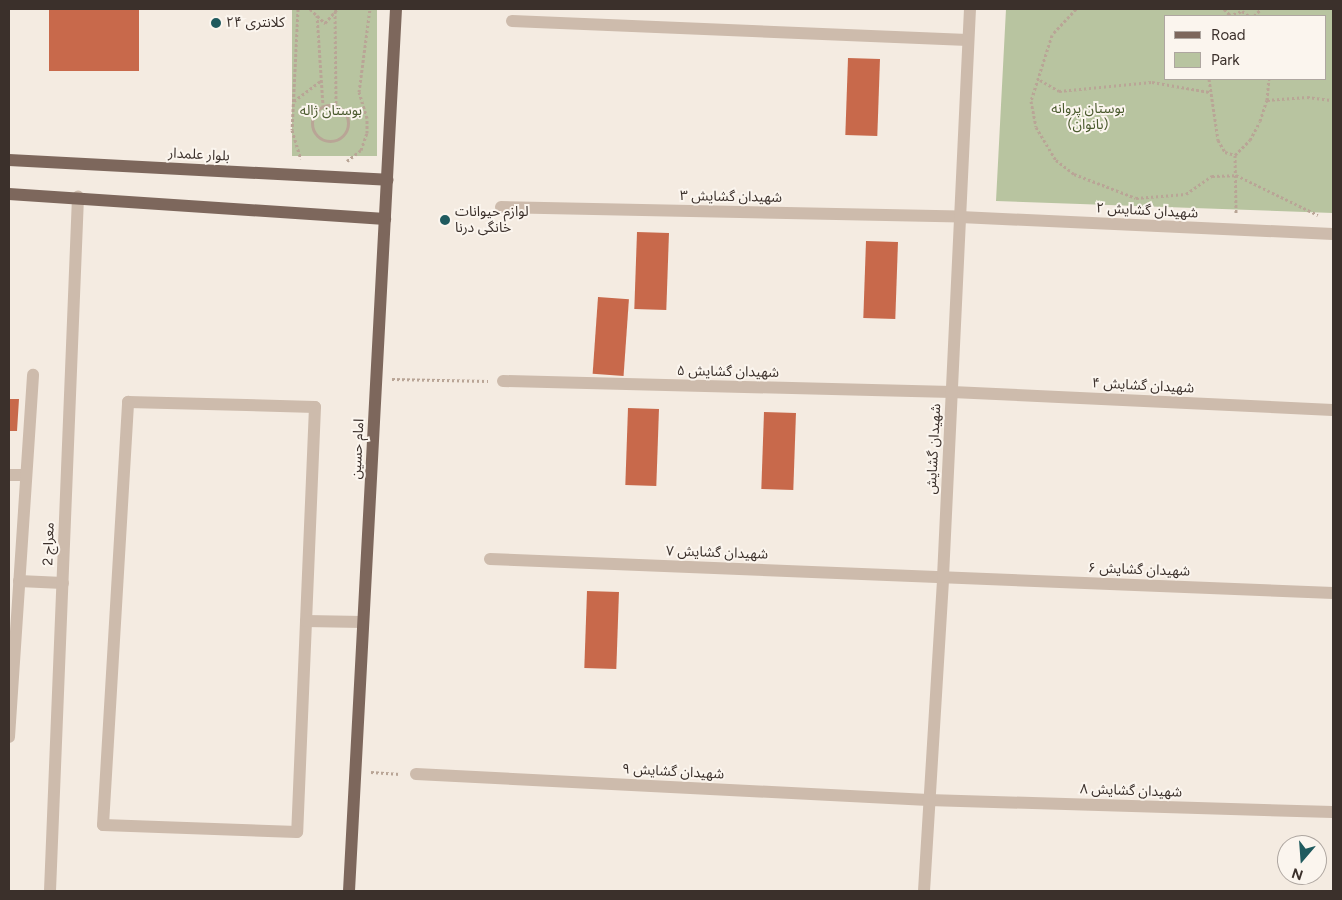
<!DOCTYPE html>
<html>
<head>
<meta charset="utf-8">
<style>
  body { margin:0 }
  #map { position:relative; width:1342px; height:900px; overflow:hidden; background:#f4ebe1; font-family:Figtree,"Noto Sans Arabic",sans-serif }
  div>[style] { position:absolute }
  [style*='--x'] { left:calc(var(--x)*1px); top:calc(var(--y)*1px); width:calc(var(--w)*1px); rotate:calc(var(--a)*1deg) }
  .green>* { inset:0; background:#b8c4a0; transform-origin:0 0 }
  .building>* { inset:0; background:#c8694b; transform-origin:0 0 }
  .path>* { height:3px; margin-top:-1.5px; transform-origin:0; background:repeating-linear-gradient(90deg,#b9a596 0 2.5px,transparent 0 5px) }
  .path>.ring { margin:-1.5px; padding:0; box-sizing:content-box; background:none; border:3px solid #b9a596; border-radius:50% }
  .minor>* { height:12px; margin:-6px; padding:0 6px; transform-origin:6px; border-radius:6px; background:#cdbbac }
  .major>* { height:12px; margin:-6px; padding:0 6px; transform-origin:6px; border-radius:6px; background:#7d675c }
  .dots>* { width:14px; height:14px; translate:-50% -50%; box-sizing:border-box; border:2px solid #fbf5ee; border-radius:50% }
  span { translate:-50% -50%; white-space:nowrap; text-align:center; line-height:1.15; -webkit-text-stroke:4px #fbf5ee; paint-order:stroke }
  .poi-label { font-size:14px; color:#3b302b }
  .left { translate:0 -50%; text-align:left }
  .park-label { font-size:14px; color:#4a5a2e }
  .street-label { font-size:14px; color:#3b302b }
  .frame { position:absolute; inset:0; border:10px solid #3b302b; pointer-events:none }
  .legend { position:absolute; left:1164px; top:15px; width:162px; height:65px; box-sizing:border-box; background:#fbf5ee; border:1px solid #aea6a0; margin:0; padding:6px 9px; list-style:none; font-size:15px; color:#3b302b }
  .legend li { display:flex; align-items:center; gap:10px; height:25px }
  .legend b { width:25px; border:1px solid #aea6a0 }
  .north { position:absolute; left:1277px; top:835px; width:50px; height:50px; box-sizing:border-box; background:#fbf5ee; border:1px solid #aea6a0; border-radius:50%; rotate:198deg; font-size:14px; font-weight:700; line-height:20px; text-align:center; color:#3b302b }
  .north::after { content:''; display:block; margin:auto; width:18px; height:22px; background:#1f5a5e; clip-path:polygon(50% 0,100% 100%,50% 72%,0 100%) }
</style>
</head>
<body>
<div id="map">
  <div class="green">
    <div style="left:292px;top:9px;width:85px;height:147px"></div>
    <div style="clip-path:polygon(evenodd,1006px 9px,1333px 9px,1333px 213px,996px 201px,1006px 9px,1166px 16px,1326px 16px,1326px 79px,1166px 79px,1166px 16px)"></div>
  </div>
  <div class="building">
    <div style="left:49px;top:9px;width:90px;height:62px"></div>
    <div style="left:848px;top:58px;width:32px;height:77px;rotate:2deg"></div>
    <div style="left:637px;top:232px;width:32px;height:77px;rotate:2deg"></div>
    <div style="left:866px;top:241px;width:32px;height:77px;rotate:2deg"></div>
    <div style="left:598px;top:297px;width:31px;height:77px;rotate:4deg"></div>
    <div style="clip-path:polygon(9px 399px,19px 399px,17px 431px,9px 431px)"></div>
    <div style="left:628px;top:408px;width:31px;height:77px;rotate:2deg"></div>
    <div style="left:764px;top:412px;width:32px;height:77px;rotate:2deg"></div>
    <div style="left:587px;top:591px;width:32px;height:77px;rotate:2deg"></div>
  </div>
  <div class="path">
    <div style="--x:298;--y:9;--w:121;--a:92.8"></div>
    <div style="--x:292;--y:130;--w:30;--a:73"></div>
    <div style="--x:310;--y:9;--w:21;--a:43"></div>
    <div style="--x:325;--y:23;--w:18;--a:-49"></div>
    <div style="--x:1076;--y:9;--w:35;--a:133"></div>
    <div style="--x:1052;--y:35;--w:69;--a:107.7"></div>
    <div style="--x:1031;--y:101;--w:26;--a:79"></div>
    <div style="--x:1036;--y:127;--w:39;--a:59"></div>
    <div style="--x:1056;--y:160;--w:23;--a:38"></div>
    <div style="--x:1074;--y:174;--w:66;--a:21.2"></div>
    <div style="--x:1136;--y:198;--w:50;--a:-4.6"></div>
    <div style="--x:1186;--y:194;--w:32;--a:-35"></div>
    <div style="--x:1212;--y:176;--w:24;--a:-2"></div>
    <div style="--x:1236;--y:175;--w:91;--a:26"></div>
    <div style="--x:1224;--y:9;--w:8;--a:45"></div>
    <div style="--x:335;--y:11;--w:94;--a:89.4"></div>
    <div style="--x:317;--y:15;--w:90;--a:86.2"></div>
    <div style="--x:1229;--y:16;--w:14;--a:-21"></div>
    <div style="--x:1242;--y:11;--w:9;--a:36"></div>
    <div style="--x:1254;--y:16;--w:10;--a:-45"></div>
    <div style="--x:1209;--y:79;--w:62;--a:81.6"></div>
    <div style="--x:1218;--y:140;--w:14;--a:60"></div>
    <div style="--x:1225;--y:152;--w:10;--a:17"></div>
    <div style="--x:1235;--y:155;--w:21;--a:-45"></div>
    <div style="--x:1250;--y:140;--w:21;--a:-62"></div>
    <div style="--x:1260;--y:121;--w:22;--a:-72"></div>
    <div style="--x:1267;--y:100;--w:21;--a:-85"></div>
    <div style="--x:1040;--y:80;--w:22;--a:30"></div>
    <div style="--x:1059;--y:91;--w:93;--a:-5.5"></div>
    <div style="--x:1152;--y:82;--w:58;--a:10"></div>
    <div style="--x:1267;--y:100;--w:40;--a:-4.3"></div>
    <div style="--x:1307;--y:97;--w:26;--a:7"></div>
    <div style="--x:294;--y:101;--w:34;--a:-37"></div>
    <div class="ring" style="left:312px;top:105px;width:33px;height:33px"></div>
    <div style="--x:1235;--y:155;--w:59;--a:89"></div>
    <div style="--x:347;--y:161;--w:18;--a:-38"></div>
    <div style="--x:361;--y:150;--w:18;--a:-71"></div>
    <div style="--x:367;--y:133;--w:15;--a:-90"></div>
    <div style="--x:367;--y:118;--w:27;--a:-107"></div>
    <div style="--x:359;--y:92;--w:84;--a:-82.5"></div>
    <div style="--x:392;--y:379;--w:96;--a:1.2"></div>
    <div style="--x:371;--y:772;--w:29;--a:4"></div>
  </div>
  <div class="minor">
    <div style="--x:512;--y:21;--w:456;--a:2.4"></div>
    <div style="--x:501;--y:207;--w:459;--a:1.2"></div>
    <div style="--x:960;--y:217;--w:373;--a:2.6"></div>
    <div style="--x:503;--y:381;--w:449;--a:1.4"></div>
    <div style="--x:952;--y:392;--w:381;--a:2.7"></div>
    <div style="--x:128;--y:402;--w:187;--a:1.5"></div>
    <div style="--x:315;--y:407;--w:425;--a:92.4"></div>
    <div style="--x:297;--y:832;--w:194;--a:-177.9"></div>
    <div style="--x:103;--y:825;--w:424;--a:-86.6"></div>
    <div style="--x:9;--y:475;--w:17;--a:0"></div>
    <div style="--x:490;--y:559;--w:844;--a:2.31"></div>
    <div style="--x:19;--y:581;--w:44;--a:2.6"></div>
    <div style="--x:306;--y:621;--w:57;--a:1"></div>
    <div style="--x:9;--y:737;--w:363;--a:-86.2"></div>
    <div style="--x:416;--y:774;--w:513;--a:2.91"></div>
    <div style="--x:928;--y:800;--w:405;--a:1.7"></div>
    <div style="--x:50;--y:891;--w:695;--a:-87.69"></div>
    <div style="--x:924;--y:891;--w:315;--a:-86.5"></div>
    <div style="--x:943;--y:577;--w:569;--a:-87.28"></div>
  </div>
  <div class="major">
    <div style="--x:9;--y:160;--w:379;--a:3"></div>
    <div style="--x:9;--y:194;--w:377;--a:3.8"></div>
    <div style="--x:349;--y:891;--w:883;--a:-86.95"></div>
  </div>
  <div class="dots">
    <div style="left:216px;top:23px;background:#1f5a5e"></div>
    <div style="left:445px;top:220px;background:#1f5a5e"></div>
  </div>
  <div class="poi-label">
    <span class="left" style="left:226px;top:23px">کلانتری ۲۴</span>
    <span class="left" style="left:455px;top:220px">لوازم حیوانات<br>خانگی درنا</span>
  </div>
  <div class="park-label">
    <span style="left:1088px;top:117px">بوستان پروانه<br>(بانوان)</span>
    <span style="left:331px;top:111px">بوستان ژاله</span>
  </div>
  <div class="street-label">
    <span style="left:199px;top:155px;rotate:3deg">بلوار علمدار</span>
    <span style="left:731px;top:197px;rotate:1deg">شهیدان گشایش ۳</span>
    <span style="left:1147px;top:211px;rotate:3deg">شهیدان گشایش ۲</span>
    <span style="left:728px;top:372px;rotate:1deg">شهیدان گشایش ۵</span>
    <span style="left:1143px;top:386px;rotate:3deg">شهیدان گشایش ۴</span>
    <span style="left:358px;top:449px;rotate:-87deg">امام حسین</span>
    <span style="left:934px;top:449px;rotate:-87deg">شهیدان گشایش</span>
    <span style="left:49px;top:544px;rotate:-88deg">معراج 2</span>
    <span style="left:717px;top:553px;rotate:2deg">شهیدان گشایش ۷</span>
    <span style="left:1139px;top:570px;rotate:2deg">شهیدان گشایش ۶</span>
    <span style="left:673px;top:772px;rotate:3deg">شهیدان گشایش ۹</span>
    <span style="left:1131px;top:791px;rotate:2deg">شهیدان گشایش ۸</span>
  </div>
  <div class="frame"></div>
  <ul class="legend">
  <li><b style="height:6px;background:#7d675c"></b>Road</li>
  <li><b style="height:14px;background:#b8c4a0"></b>Park</li>
  </ul>
  <div class="north">N</div>
</div>
</body>
</html>
